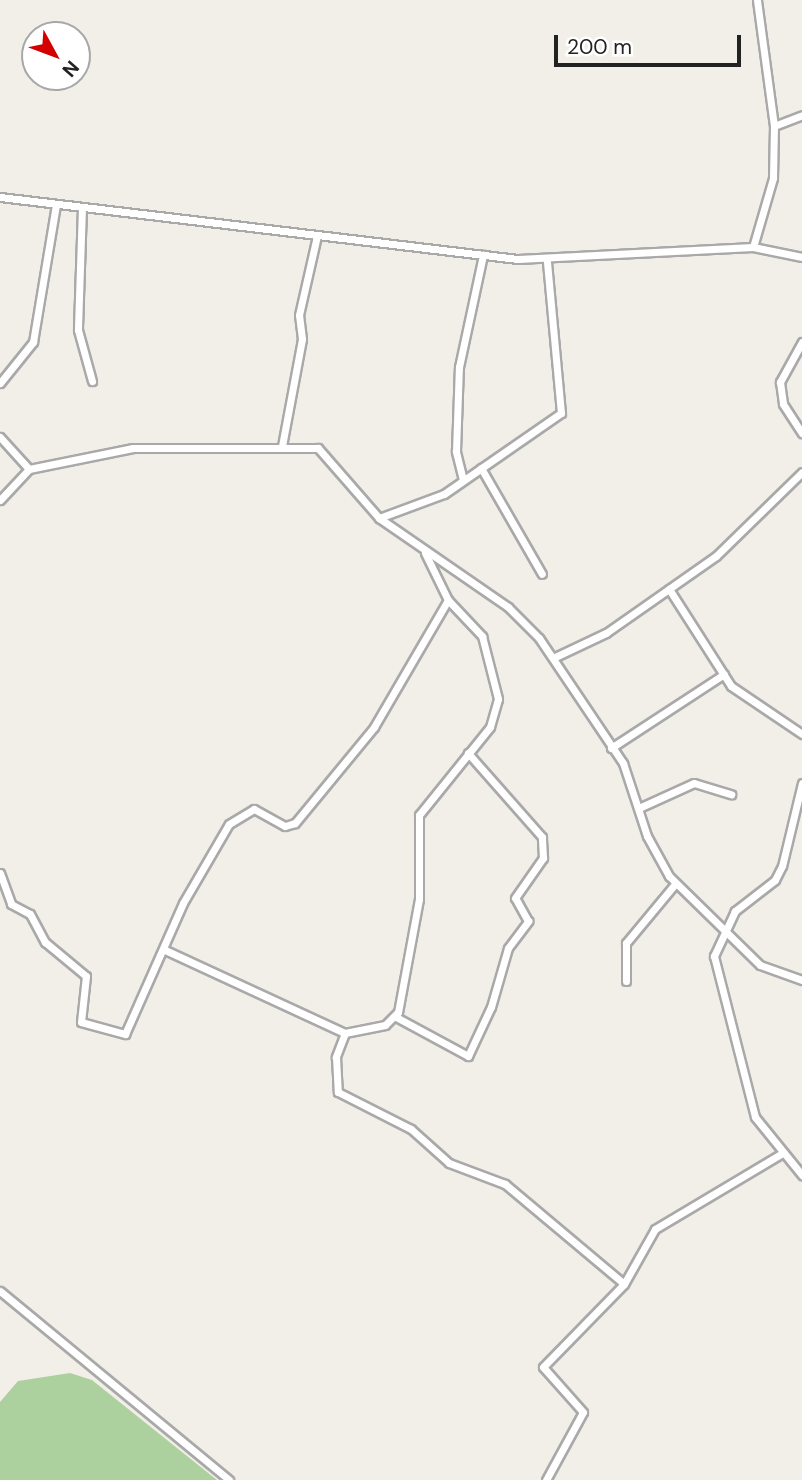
<!DOCTYPE html>
<html>
<head>
<meta charset="utf-8">
<style>
  body { margin:0 }
  #map { position:relative; width:802px; height:1480px; overflow:hidden; background:#f2efe9; font-family:"DM Sans",sans-serif }
  div>[style] { position:absolute }
  [style*='--x'] { left:calc(var(--x)*1px); top:calc(var(--y)*1px); width:calc(var(--w)*1px); rotate:calc(var(--a)*1deg) }
  .forest>* { inset:0; background:#add19e }
  .roads { filter:drop-shadow(2px 0 #a9a9a9) drop-shadow(-2px 0 #a9a9a9) drop-shadow(0 2px #a9a9a9) drop-shadow(0 -2px #a9a9a9) }
  .street>* { height:7px; margin:-3.5px; padding:0 3.5px; transform-origin:3.5px; border-radius:3.5px; background:#fff }
  span { translate:-50% -50%; white-space:nowrap; text-align:center; line-height:1.15; -webkit-text-stroke:5px #fff; paint-order:stroke }
  .north { position:absolute; left:21px; top:21px; width:70px; height:70px; box-sizing:border-box; background:#fff; border:2px solid #a7a7a7; border-radius:50%; rotate:131deg; font-size:19px; font-weight:700; line-height:28px; text-align:center; color:#222 }
  .north::after { content:''; display:block; margin:auto; width:24px; height:32px; background:#d40000; clip-path:polygon(50% 0,100% 100%,50% 72%,0 100%) }
  .scale { position:absolute; left:554px; top:35px; width:187px; height:32px; box-sizing:border-box; border:4px solid #222; border-top:0; padding-left:9px; font-size:21px; line-height:24px; white-space:nowrap; color:#222; -webkit-text-stroke:5px #fff; paint-order:stroke }
</style>
</head>
<body>
<div id="map">
  <div class="forest">
    <div style="clip-path:polygon(70px 1373px,92px 1380px,217px 1480px,0 1480px,0 1402px,18px 1381px)"></div>
  </div>
  <div class="roads">
    <div class="street">
      <div style="--x:774;--y:126;--w:30;--a:-21"></div>
      <div style="--x:0;--y:197;--w:522;--a:6.83"></div>
      <div style="--x:518;--y:259;--w:235;--a:-2.9"></div>
      <div style="--x:753;--y:247;--w:50;--a:11.5"></div>
      <div style="--x:82;--y:207;--w:123;--a:91.9"></div>
      <div style="--x:78;--y:330;--w:53;--a:74.6"></div>
      <div style="--x:753;--y:247;--w:72;--a:-73.8"></div>
      <div style="--x:773;--y:178;--w:52;--a:-88.9"></div>
      <div style="--x:774;--y:126;--w:127;--a:-97.7"></div>
      <div style="--x:802;--y:342;--w:46;--a:118.8"></div>
      <div style="--x:780;--y:382;--w:22;--a:82"></div>
      <div style="--x:783;--y:404;--w:35;--a:57"></div>
      <div style="--x:0;--y:383;--w:53;--a:-51.2"></div>
      <div style="--x:33;--y:342;--w:140;--a:-80.5"></div>
      <div style="--x:0;--y:437;--w:43;--a:47.8"></div>
      <div style="--x:282;--y:446;--w:109;--a:-79.4"></div>
      <div style="--x:302;--y:339;--w:24;--a:-97"></div>
      <div style="--x:299;--y:315;--w:81;--a:-77.2"></div>
      <div style="--x:481;--y:468;--w:122;--a:60.1"></div>
      <div style="--x:463;--y:480;--w:30;--a:-104"></div>
      <div style="--x:456;--y:451;--w:84;--a:-88"></div>
      <div style="--x:459;--y:367;--w:115;--a:-77.9"></div>
      <div style="--x:0;--y:500;--w:42;--a:-46.9"></div>
      <div style="--x:29;--y:469;--w:106;--a:-11.4"></div>
      <div style="--x:133;--y:448;--w:185;--a:0"></div>
      <div style="--x:318;--y:448;--w:93;--a:48.9"></div>
      <div style="--x:379;--y:518;--w:157;--a:34.6"></div>
      <div style="--x:508;--y:607;--w:44;--a:45"></div>
      <div style="--x:539;--y:638;--w:151;--a:56.1"></div>
      <div style="--x:623;--y:763;--w:77;--a:71.8"></div>
      <div style="--x:647;--y:836;--w:46;--a:61.2"></div>
      <div style="--x:669;--y:876;--w:127;--a:44.4"></div>
      <div style="--x:760;--y:965;--w:45;--a:19.7"></div>
      <div style="--x:379;--y:518;--w:69;--a:-20.3"></div>
      <div style="--x:444;--y:494;--w:142;--a:-34.7"></div>
      <div style="--x:561;--y:413;--w:153;--a:-95.3"></div>
      <div style="--x:425;--y:553;--w:52;--a:63.9"></div>
      <div style="--x:448;--y:600;--w:50;--a:46.6"></div>
      <div style="--x:482;--y:636;--w:65;--a:75.7"></div>
      <div style="--x:498;--y:699;--w:29;--a:106"></div>
      <div style="--x:490;--y:727;--w:113;--a:128.9"></div>
      <div style="--x:419;--y:815;--w:84;--a:90"></div>
      <div style="--x:419;--y:899;--w:115;--a:100.5"></div>
      <div style="--x:398;--y:1012;--w:18;--a:135"></div>
      <div style="--x:385;--y:1025;--w:41;--a:168.7"></div>
      <div style="--x:345;--y:1033;--w:26;--a:111"></div>
      <div style="--x:336;--y:1057;--w:35;--a:87"></div>
      <div style="--x:338;--y:1092;--w:82;--a:26.9"></div>
      <div style="--x:411;--y:1129;--w:51;--a:41.8"></div>
      <div style="--x:449;--y:1163;--w:60;--a:20.6"></div>
      <div style="--x:505;--y:1184;--w:155;--a:40"></div>
      <div style="--x:669;--y:589;--w:115;--a:57.4"></div>
      <div style="--x:731;--y:686;--w:86;--a:34.1"></div>
      <div style="--x:553;--y:658;--w:59;--a:-25.3"></div>
      <div style="--x:606;--y:633;--w:134;--a:-35"></div>
      <div style="--x:716;--y:556;--w:120;--a:-44.3"></div>
      <div style="--x:611;--y:748;--w:135;--a:-33.2"></div>
      <div style="--x:802;--y:783;--w:85;--a:103.5"></div>
      <div style="--x:782;--y:866;--w:16;--a:117"></div>
      <div style="--x:775;--y:880;--w:51;--a:142.2"></div>
      <div style="--x:735;--y:911;--w:50;--a:115"></div>
      <div style="--x:714;--y:956;--w:166;--a:75.7"></div>
      <div style="--x:755;--y:1117;--w:75;--a:51"></div>
      <div style="--x:641;--y:807;--w:58;--a:-24.4"></div>
      <div style="--x:694;--y:783;--w:39;--a:17"></div>
      <div style="--x:0;--y:873;--w:33;--a:70"></div>
      <div style="--x:11;--y:904;--w:21;--a:28"></div>
      <div style="--x:30;--y:914;--w:32;--a:62"></div>
      <div style="--x:45;--y:942;--w:53;--a:39.7"></div>
      <div style="--x:86;--y:976;--w:46;--a:96.2"></div>
      <div style="--x:81;--y:1022;--w:46;--a:15.3"></div>
      <div style="--x:125;--y:1034;--w:143;--a:-66.1"></div>
      <div style="--x:183;--y:903;--w:91;--a:-59.8"></div>
      <div style="--x:229;--y:824;--w:29;--a:-31"></div>
      <div style="--x:254;--y:809;--w:35;--a:29"></div>
      <div style="--x:285;--y:826;--w:10;--a:-17"></div>
      <div style="--x:295;--y:823;--w:124;--a:-50.5"></div>
      <div style="--x:374;--y:727;--w:147;--a:-59.8"></div>
      <div style="--x:165;--y:950;--w:198;--a:24.8"></div>
      <div style="--x:626;--y:981;--w:38;--a:-90"></div>
      <div style="--x:626;--y:943;--w:77;--a:-50.3"></div>
      <div style="--x:396;--y:1017;--w:82;--a:28.4"></div>
      <div style="--x:468;--y:1056;--w:54;--a:-64.9"></div>
      <div style="--x:491;--y:1007;--w:61;--a:-73.9"></div>
      <div style="--x:508;--y:948;--w:34;--a:-53"></div>
      <div style="--x:528;--y:921;--w:26;--a:-119"></div>
      <div style="--x:515;--y:898;--w:49;--a:-55"></div>
      <div style="--x:543;--y:858;--w:21;--a:-93"></div>
      <div style="--x:542;--y:837;--w:112;--a:-131.4"></div>
      <div style="--x:0;--y:1291;--w:297;--a:39.5"></div>
      <div style="--x:546;--y:1480;--w:77;--a:-61.4"></div>
      <div style="--x:583;--y:1412;--w:60;--a:-131.6"></div>
      <div style="--x:543;--y:1367;--w:116;--a:-45.7"></div>
      <div style="--x:624;--y:1284;--w:63;--a:-60.6"></div>
      <div style="--x:655;--y:1229;--w:147;--a:-30.8"></div>
    </div>
  </div>
  <div class="north">N</div>
  <div class="scale">200 m</div>
</div>
</body>
</html>
